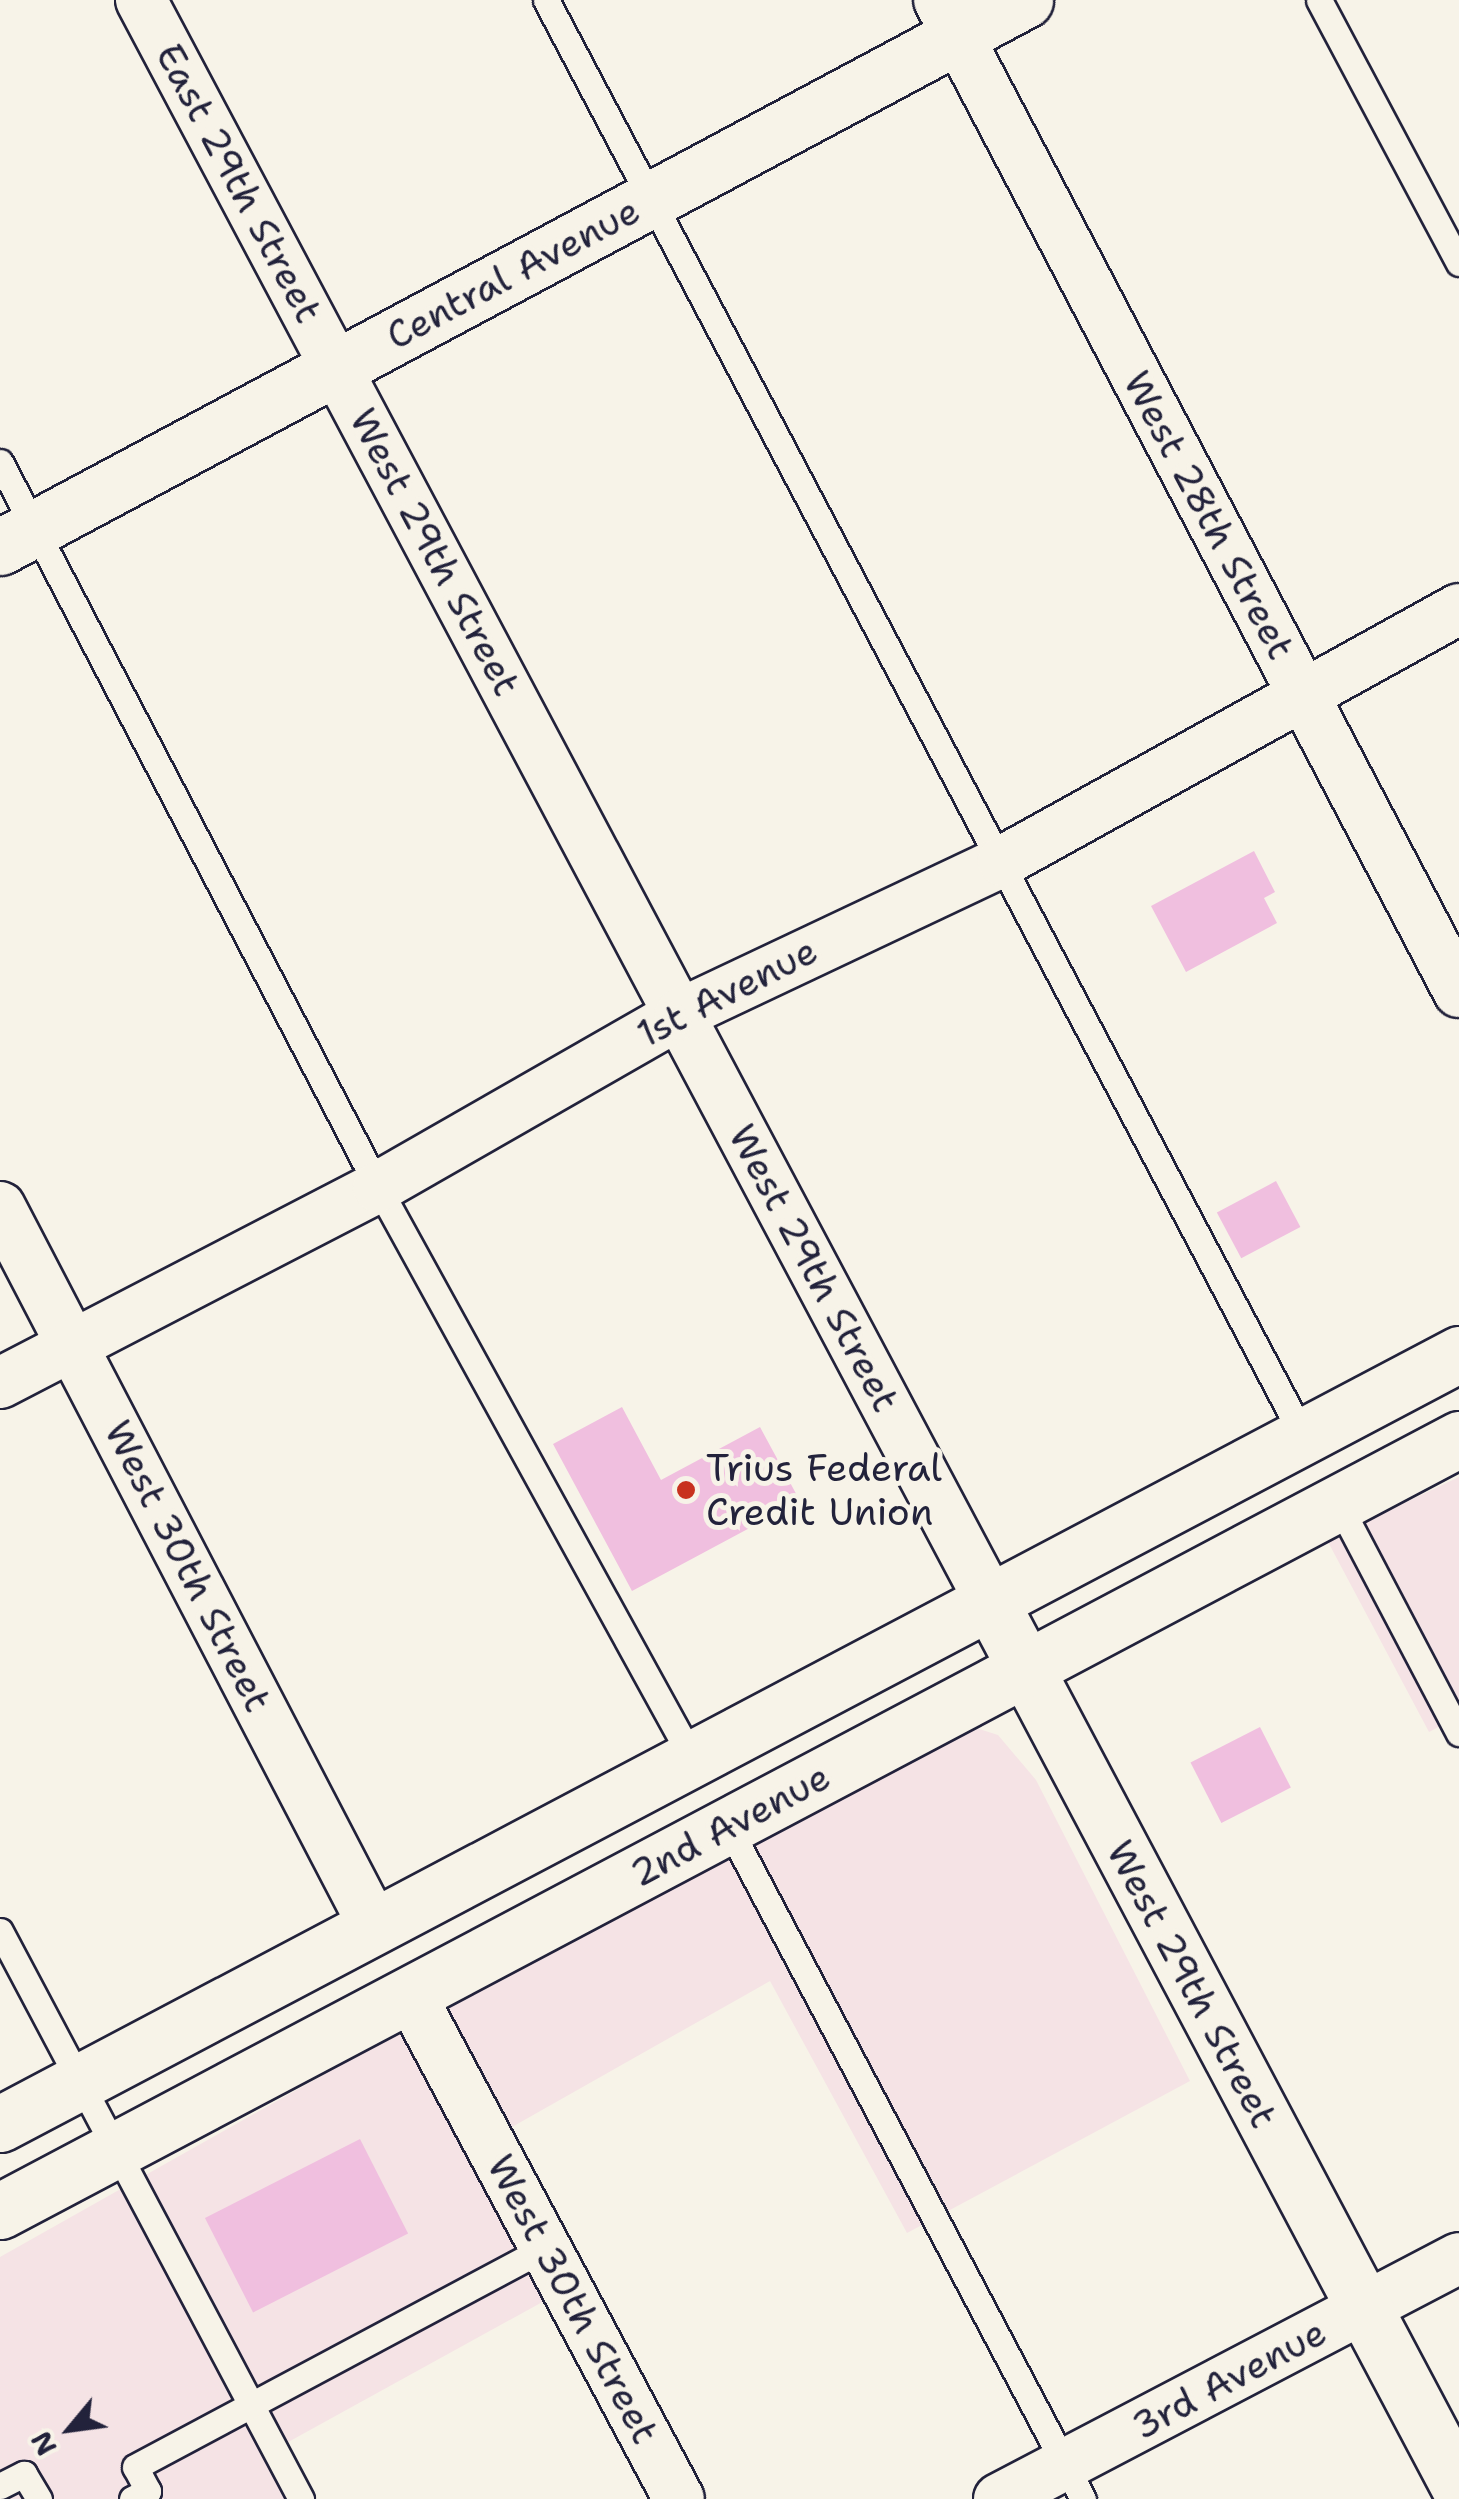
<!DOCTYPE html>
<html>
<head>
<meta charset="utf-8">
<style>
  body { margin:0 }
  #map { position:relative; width:1459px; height:2499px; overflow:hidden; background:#f7f3e8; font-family:"Shantell Sans",sans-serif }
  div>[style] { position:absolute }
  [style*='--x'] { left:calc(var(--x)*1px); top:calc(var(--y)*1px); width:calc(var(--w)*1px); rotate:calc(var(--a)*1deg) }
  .built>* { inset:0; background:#f5e3e5 }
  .building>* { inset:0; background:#f0bfdf; transform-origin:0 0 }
  .roads { filter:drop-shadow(2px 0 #22223b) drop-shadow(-2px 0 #22223b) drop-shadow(0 2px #22223b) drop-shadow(0 -2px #22223b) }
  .service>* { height:25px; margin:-12.5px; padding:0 12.5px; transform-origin:12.5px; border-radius:12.5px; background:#f7f3e8 }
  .minor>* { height:50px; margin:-25px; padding:0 25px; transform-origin:25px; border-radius:25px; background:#f7f3e8 }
  .tertiary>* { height:55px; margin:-27.5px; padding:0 27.5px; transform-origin:27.5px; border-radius:27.5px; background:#f7f3e8 }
  .secondary>* { height:55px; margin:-27.5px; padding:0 27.5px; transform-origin:27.5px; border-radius:27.5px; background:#f7f3e8 }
  .dots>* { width:28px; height:28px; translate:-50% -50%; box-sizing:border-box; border:5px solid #f7f3e8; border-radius:50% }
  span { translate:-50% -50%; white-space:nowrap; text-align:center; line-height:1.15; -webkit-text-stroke:10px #f7f3e8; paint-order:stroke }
  .street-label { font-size:38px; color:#22223b }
  .poi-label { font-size:38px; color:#22223b }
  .left { translate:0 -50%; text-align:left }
  .north { position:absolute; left:20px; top:2379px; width:100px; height:100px; -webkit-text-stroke:8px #f7f3e8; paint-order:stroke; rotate:241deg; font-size:28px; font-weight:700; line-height:40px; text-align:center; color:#22223b }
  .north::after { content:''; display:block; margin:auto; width:35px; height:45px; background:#22223b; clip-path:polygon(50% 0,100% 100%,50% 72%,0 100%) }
</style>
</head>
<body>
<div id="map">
  <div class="built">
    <div style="clip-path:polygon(1459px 1477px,1459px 1716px,1429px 1732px,1327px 1540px)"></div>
    <div style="clip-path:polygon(973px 1727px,998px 1735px,1036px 1780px,1190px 2081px,907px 2233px,770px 1981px,512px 2127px,584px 2279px,281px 2446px,307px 2499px,0 2499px,0 2257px,371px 2048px)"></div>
  </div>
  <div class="building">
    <div style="clip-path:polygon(1254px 851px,1275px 892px,1264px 898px,1277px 923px,1186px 972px,1151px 906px)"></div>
    <div style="left:1276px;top:1181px;width:52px;height:67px;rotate:62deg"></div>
    <div style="clip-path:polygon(622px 1407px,661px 1480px,760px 1427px,800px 1501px,632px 1591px,553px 1444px)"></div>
    <div style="left:1260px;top:1727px;width:68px;height:78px;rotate:63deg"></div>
    <div style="left:360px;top:2139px;width:106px;height:174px;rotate:63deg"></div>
  </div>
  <div class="roads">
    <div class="service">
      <div style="--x:546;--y:0;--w:1623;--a:62.2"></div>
      <div style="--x:1319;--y:0;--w:298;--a:62"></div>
      <div style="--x:0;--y:462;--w:818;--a:62.46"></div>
      <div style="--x:378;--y:1187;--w:652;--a:61.19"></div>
      <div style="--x:1338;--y:1503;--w:260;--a:62.3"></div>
      <div style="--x:728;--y:1826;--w:761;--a:62.19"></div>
      <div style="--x:0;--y:1931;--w:643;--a:62.08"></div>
      <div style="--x:0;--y:2486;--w:27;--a:-27"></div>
      <div style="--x:24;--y:2474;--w:29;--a:59"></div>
      <div style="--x:132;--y:2499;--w:18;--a:-27"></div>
      <div style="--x:148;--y:2491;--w:27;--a:-118"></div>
      <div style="--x:135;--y:2467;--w:465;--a:-28.1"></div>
    </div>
    <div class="minor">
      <div style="--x:141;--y:0;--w:1812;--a:62.06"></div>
      <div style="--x:939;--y:0;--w:1120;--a:62.34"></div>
      <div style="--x:0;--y:1207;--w:810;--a:62.52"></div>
      <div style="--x:0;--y:1383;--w:426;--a:-27.4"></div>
      <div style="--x:378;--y:1187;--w:348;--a:-29.8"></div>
      <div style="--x:680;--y:1014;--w:357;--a:-25.3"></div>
      <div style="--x:1003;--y:861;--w:521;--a:-28.93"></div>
      <div style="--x:410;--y:1994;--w:572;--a:61.96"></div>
      <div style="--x:999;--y:2499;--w:519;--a:-27.65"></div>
    </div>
    <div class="tertiary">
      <div style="--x:0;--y:547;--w:1162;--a:-28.09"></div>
      <div style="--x:990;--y:1601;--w:1002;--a:62.11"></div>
    </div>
    <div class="secondary">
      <div style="--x:0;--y:2124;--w:1650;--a:-27.82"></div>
      <div style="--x:0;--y:2211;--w:1651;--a:-27.88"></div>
    </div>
  </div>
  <div class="dots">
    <div style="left:686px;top:1490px;background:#c8321e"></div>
  </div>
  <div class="street-label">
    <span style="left:239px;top:183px;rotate:62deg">East 29th Street</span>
    <span style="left:513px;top:273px;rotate:-28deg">Central Avenue</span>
    <span style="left:1209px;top:515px;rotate:62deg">West 28th Street</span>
    <span style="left:435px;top:552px;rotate:62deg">West 29th Street</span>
    <span style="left:727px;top:992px;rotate:-27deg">1st Avenue</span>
    <span style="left:814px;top:1268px;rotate:62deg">West 29th Street</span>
    <span style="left:188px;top:1566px;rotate:63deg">West 30th Street</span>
    <span style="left:730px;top:1825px;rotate:-28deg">2nd Avenue</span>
    <span style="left:1192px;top:1984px;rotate:62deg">West 29th Street</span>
    <span style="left:573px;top:2299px;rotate:62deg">West 30th Street</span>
    <span style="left:1229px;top:2379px;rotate:-28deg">3rd Avenue</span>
  </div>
  <div class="poi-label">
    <span class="left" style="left:706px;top:1490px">Trius Federal<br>Credit Union</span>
  </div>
  <div class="north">N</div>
</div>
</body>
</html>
